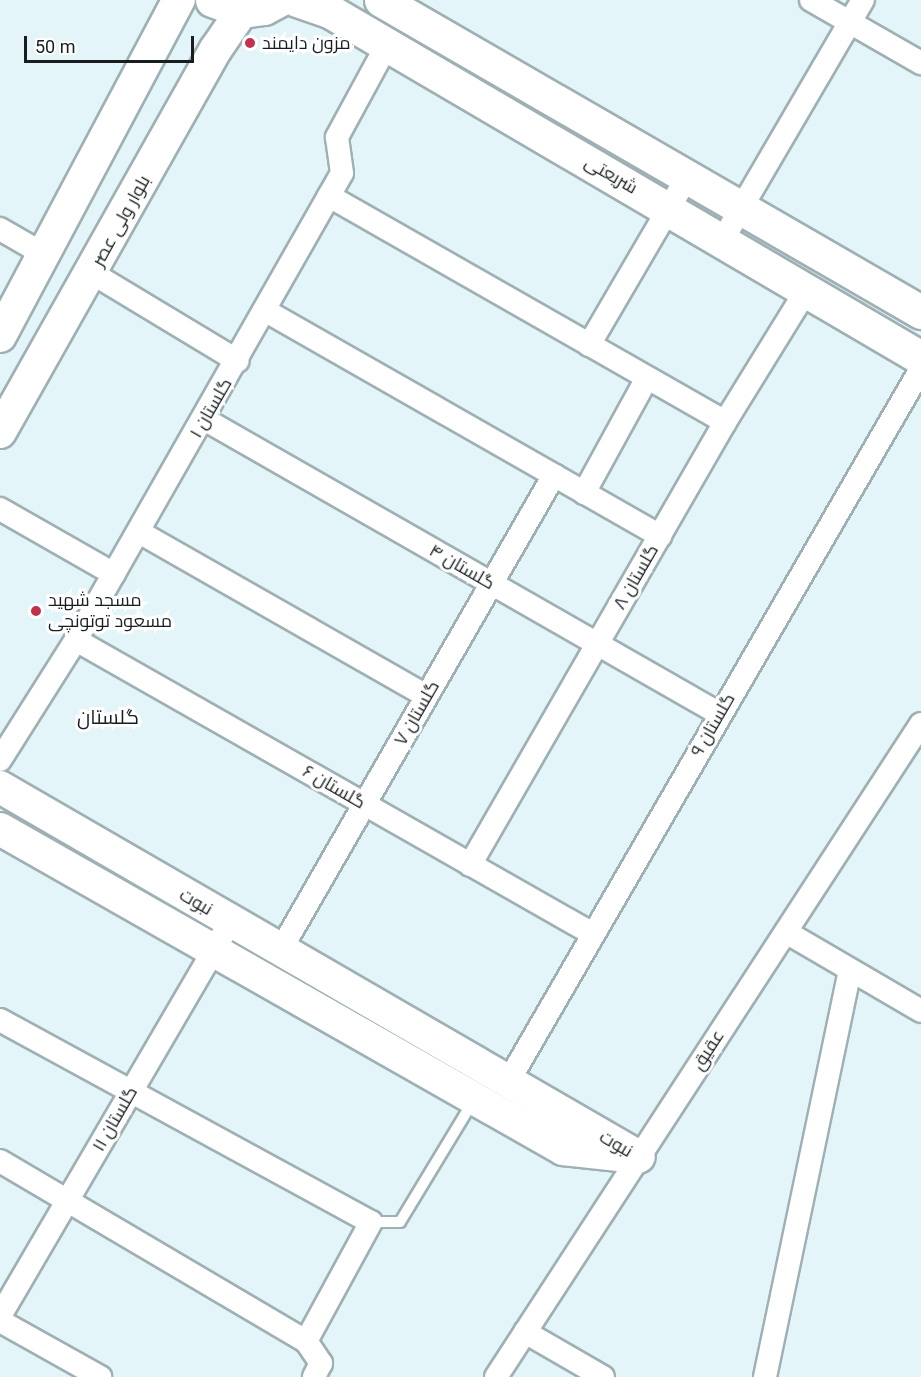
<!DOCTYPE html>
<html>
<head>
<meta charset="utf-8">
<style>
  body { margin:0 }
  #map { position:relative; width:921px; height:1377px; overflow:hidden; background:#e3f5f9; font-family:Roboto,Cairo,sans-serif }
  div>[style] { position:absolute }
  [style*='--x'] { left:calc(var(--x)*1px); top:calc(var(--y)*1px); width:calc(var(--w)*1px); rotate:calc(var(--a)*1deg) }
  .roads { filter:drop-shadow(2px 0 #9fb0b4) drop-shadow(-2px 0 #9fb0b4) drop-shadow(0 2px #9fb0b4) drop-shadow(0 -2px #9fb0b4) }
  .lane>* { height:10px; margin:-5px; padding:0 5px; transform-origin:5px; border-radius:5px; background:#fff }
  .street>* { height:22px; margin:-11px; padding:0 11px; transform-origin:11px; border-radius:11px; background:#fff }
  .secondary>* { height:32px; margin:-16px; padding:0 16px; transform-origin:16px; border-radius:16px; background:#fff }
  .primary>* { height:33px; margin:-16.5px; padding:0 16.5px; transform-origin:16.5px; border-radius:16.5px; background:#fff }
  .dots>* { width:16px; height:16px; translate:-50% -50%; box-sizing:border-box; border:3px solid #fff; border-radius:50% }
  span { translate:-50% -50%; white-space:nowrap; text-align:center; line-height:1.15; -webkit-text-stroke:6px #fff; paint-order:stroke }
  .poi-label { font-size:18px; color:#181e20 }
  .left { translate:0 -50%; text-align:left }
  .street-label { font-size:18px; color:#181e20 }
  .neighbourhood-label { font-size:20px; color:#181e20 }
  .scale { position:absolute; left:24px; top:36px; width:170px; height:27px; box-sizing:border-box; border:3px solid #181e20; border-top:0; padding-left:8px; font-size:18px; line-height:21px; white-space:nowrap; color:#181e20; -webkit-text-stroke:4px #fff; paint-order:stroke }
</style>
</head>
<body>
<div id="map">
  <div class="roads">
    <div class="lane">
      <div style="--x:371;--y:1222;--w:29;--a:0"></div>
      <div style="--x:400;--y:1222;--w:143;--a:-58.8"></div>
    </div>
    <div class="street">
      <div style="--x:811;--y:0;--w:127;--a:29.8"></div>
      <div style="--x:329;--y:196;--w:456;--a:29.7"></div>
      <div style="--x:0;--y:229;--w:52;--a:30"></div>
      <div style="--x:722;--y:241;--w:279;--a:-59.7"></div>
      <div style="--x:92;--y:273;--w:170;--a:31.1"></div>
      <div style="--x:266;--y:311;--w:454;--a:29.7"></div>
      <div style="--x:589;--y:345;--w:194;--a:-59.7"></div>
      <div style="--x:204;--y:419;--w:594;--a:29.76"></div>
      <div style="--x:584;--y:493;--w:131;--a:-61.3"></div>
      <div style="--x:0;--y:509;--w:131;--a:29.7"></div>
      <div style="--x:139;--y:532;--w:331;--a:29.7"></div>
      <div style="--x:76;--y:640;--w:595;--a:29.63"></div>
      <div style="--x:0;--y:760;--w:142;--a:-57.7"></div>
      <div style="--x:76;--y:640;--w:537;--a:-60.33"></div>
      <div style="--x:342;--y:173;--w:36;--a:-98"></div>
      <div style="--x:337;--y:137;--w:105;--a:-61.5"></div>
      <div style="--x:470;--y:865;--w:511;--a:-60.07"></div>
      <div style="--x:725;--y:422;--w:154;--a:-58.3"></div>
      <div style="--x:786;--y:932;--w:156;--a:30.3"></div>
      <div style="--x:280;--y:951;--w:549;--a:-60.07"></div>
      <div style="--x:0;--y:1020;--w:422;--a:28.6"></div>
      <div style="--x:371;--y:1222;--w:136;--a:118.6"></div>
      <div style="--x:306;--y:1341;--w:27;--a:56"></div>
      <div style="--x:321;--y:1363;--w:16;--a:117"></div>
      <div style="--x:508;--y:1082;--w:824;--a:-59.92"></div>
      <div style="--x:0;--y:1161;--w:355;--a:30.5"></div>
      <div style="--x:0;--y:1316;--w:456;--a:-59.7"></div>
      <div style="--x:0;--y:1321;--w:115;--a:29.2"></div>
      <div style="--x:525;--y:1332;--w:90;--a:30"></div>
      <div style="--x:496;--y:1377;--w:779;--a:-56.94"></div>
      <div style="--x:765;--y:1377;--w:416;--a:-78.2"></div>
    </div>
    <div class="secondary">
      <div style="--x:0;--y:336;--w:381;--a:-62"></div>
      <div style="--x:0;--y:432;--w:440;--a:-60.6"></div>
      <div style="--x:216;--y:49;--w:46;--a:-55.6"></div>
      <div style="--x:0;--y:787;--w:738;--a:30.07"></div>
      <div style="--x:0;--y:829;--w:648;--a:29.61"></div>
      <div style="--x:563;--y:1149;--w:63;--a:6.3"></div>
    </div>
    <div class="primary">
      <div style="--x:212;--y:0;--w:32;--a:20"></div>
      <div style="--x:242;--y:11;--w:22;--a:-8"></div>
      <div style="--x:264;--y:8;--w:17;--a:-28"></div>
      <div style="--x:297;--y:0;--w:36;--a:19"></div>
      <div style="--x:331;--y:12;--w:684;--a:30.39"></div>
      <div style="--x:381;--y:0;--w:624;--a:30.02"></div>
    </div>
  </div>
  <div class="dots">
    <div style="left:250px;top:43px;background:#c2324c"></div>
    <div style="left:36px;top:611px;background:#c2324c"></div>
  </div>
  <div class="poi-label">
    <span class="left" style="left:262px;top:43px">مزون دایمند</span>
    <span class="left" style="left:48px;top:611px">مسجد شهید<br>مسعود توتونچی</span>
  </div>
  <div class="street-label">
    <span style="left:611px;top:175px;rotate:30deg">شریعتی</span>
    <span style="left:121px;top:221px;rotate:-61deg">بلوار ولی عصر</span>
    <span style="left:211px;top:408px;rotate:-60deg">گلستان ۱</span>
    <span style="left:462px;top:567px;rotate:30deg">گلستان ۴</span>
    <span style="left:636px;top:577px;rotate:-60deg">گلستان ۸</span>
    <span style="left:417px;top:713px;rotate:-60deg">گلستان ۷</span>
    <span style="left:713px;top:725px;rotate:-60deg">گلستان ۹</span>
    <span style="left:334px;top:787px;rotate:30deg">گلستان ۶</span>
    <span style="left:196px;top:902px;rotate:30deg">نبوت</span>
    <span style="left:708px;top:1050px;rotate:-57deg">عقیق</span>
    <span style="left:115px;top:1119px;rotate:-60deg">گلستان ۱۱</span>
    <span style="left:616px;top:1144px;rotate:30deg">نبوت</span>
  </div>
  <div class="neighbourhood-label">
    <span style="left:108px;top:717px">گلستان</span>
  </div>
  <div class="scale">50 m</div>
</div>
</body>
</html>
